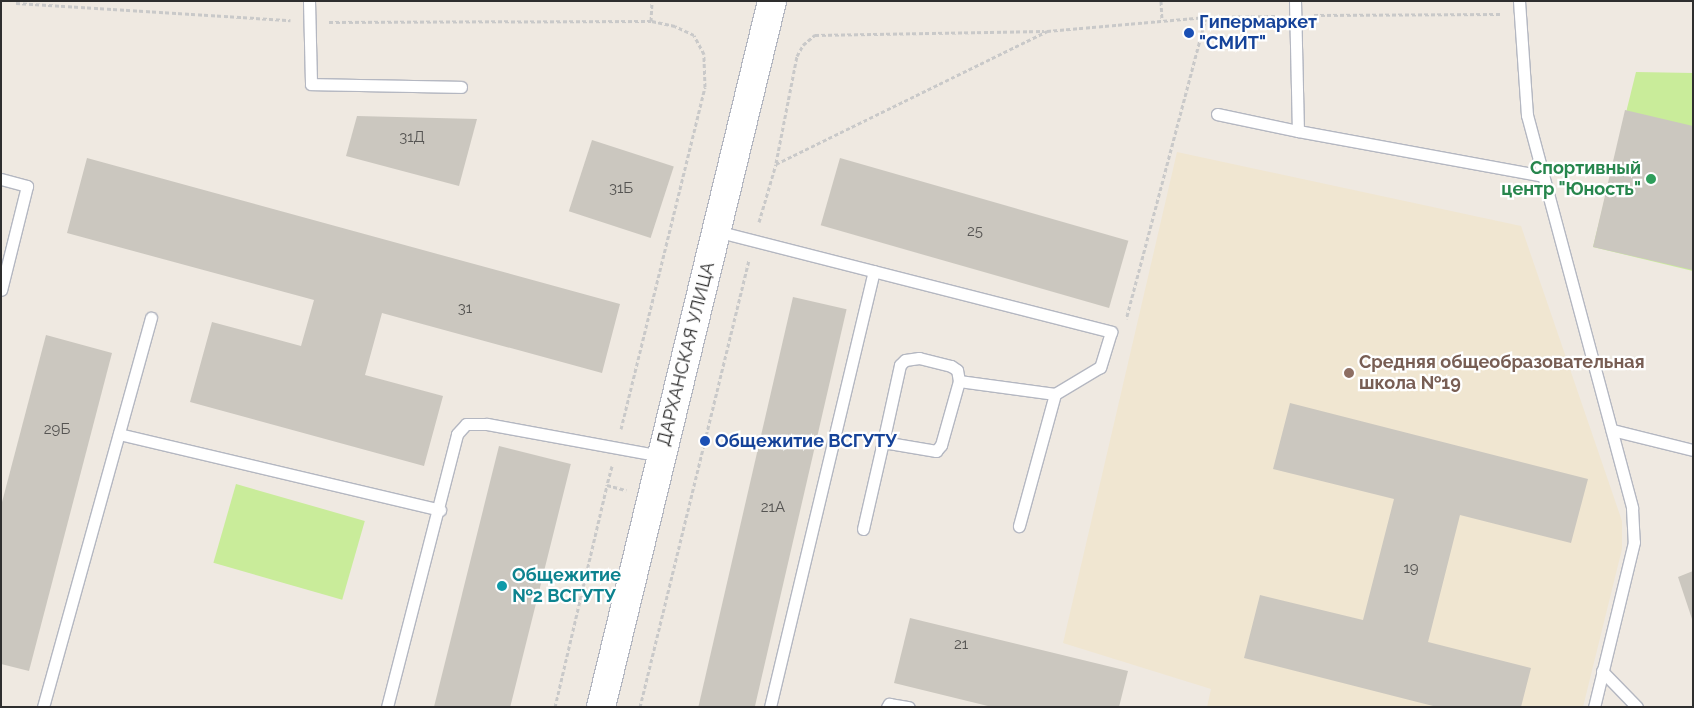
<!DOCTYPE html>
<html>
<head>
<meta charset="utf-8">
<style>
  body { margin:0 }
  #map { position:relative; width:1694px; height:708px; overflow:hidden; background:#efe9e1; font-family:Raleway,sans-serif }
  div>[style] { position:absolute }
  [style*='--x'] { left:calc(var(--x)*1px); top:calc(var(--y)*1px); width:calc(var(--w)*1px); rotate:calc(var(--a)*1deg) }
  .education>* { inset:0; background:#f0e6d1 }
  .pitch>* { inset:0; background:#c9ec9a; transform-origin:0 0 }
  .building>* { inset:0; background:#cbc7bf; transform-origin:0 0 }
  .path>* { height:3px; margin-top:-1.5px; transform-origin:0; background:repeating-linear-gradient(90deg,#c9c9c9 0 4px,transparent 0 6.5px) }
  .roads { filter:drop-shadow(1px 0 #b4b7c1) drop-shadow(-1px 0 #b4b7c1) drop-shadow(0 1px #b4b7c1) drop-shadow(0 -1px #b4b7c1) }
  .service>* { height:11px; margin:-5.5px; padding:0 5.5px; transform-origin:5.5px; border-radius:5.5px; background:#fff }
  .tertiary>* { height:28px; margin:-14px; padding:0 14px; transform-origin:14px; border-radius:14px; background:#fff }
  .dots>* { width:14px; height:14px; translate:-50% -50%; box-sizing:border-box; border:2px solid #fff; border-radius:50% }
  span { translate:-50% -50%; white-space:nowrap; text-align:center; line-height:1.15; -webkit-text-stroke:4.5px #fff; paint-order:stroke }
  .number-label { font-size:15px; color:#555452 }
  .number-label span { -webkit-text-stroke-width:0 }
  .transit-label { font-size:18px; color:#164399; font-weight:700 }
  .left { translate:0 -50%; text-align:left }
  .leisure-label { font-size:18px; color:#27864d; font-weight:700 }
  .right { translate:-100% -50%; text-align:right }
  .street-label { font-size:18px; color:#2e2e2e }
  .education-label { font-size:18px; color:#785e54; font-weight:700 }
  .culture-label { font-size:18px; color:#0d838f; font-weight:700 }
  .frame { position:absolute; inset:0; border:2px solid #2e2e2e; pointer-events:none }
</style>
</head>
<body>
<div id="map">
  <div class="education">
    <div style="clip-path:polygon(1177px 152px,1521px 226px,1622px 521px,1622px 549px,1583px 707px,1207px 707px,1211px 689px,1063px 643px)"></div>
  </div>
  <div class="pitch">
    <div style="clip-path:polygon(1636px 72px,1693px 73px,1693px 271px,1593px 247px)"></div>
    <div style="left:236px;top:484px;width:134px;height:82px;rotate:16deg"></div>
  </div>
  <div class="building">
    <div style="clip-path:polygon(1625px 110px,1693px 126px,1693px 270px,1593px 247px)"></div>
    <div style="clip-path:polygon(357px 116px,477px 119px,459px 186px,346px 156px)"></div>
    <div style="left:592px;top:140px;width:86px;height:75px;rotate:18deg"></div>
    <div style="clip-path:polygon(87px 158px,620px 304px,602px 373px,382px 313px,365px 375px,443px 396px,424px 466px,190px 402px,212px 322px,301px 346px,314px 300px,67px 233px)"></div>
    <div style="left:840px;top:158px;width:300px;height:70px;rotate:16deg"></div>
    <div style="left:793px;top:297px;width:55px;height:421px;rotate:13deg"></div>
    <div style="clip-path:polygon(46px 335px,112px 353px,29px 671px,1px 664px,1px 506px)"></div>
    <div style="clip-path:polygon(1290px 403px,1588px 479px,1571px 543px,1460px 515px,1428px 642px,1531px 668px,1521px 707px,1437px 707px,1244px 658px,1260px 595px,1363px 620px,1394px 499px,1273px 469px)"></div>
    <div style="left:499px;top:446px;width:74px;height:269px;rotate:14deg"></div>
    <div style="clip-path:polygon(1693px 571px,1693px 619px,1692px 619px,1678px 577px)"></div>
    <div style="clip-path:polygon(910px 618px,1128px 671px,1119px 707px,992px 707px,894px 683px)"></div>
  </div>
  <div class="path">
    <div style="--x:1161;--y:1;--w:18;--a:87"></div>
    <div style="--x:16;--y:3;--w:275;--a:3.6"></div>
    <div style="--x:1314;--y:15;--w:186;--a:-0.3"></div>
    <div style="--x:1206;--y:17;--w:69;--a:-0.8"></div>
    <div style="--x:329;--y:22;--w:322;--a:-0.2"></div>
    <div style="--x:651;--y:21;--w:20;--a:-87"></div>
    <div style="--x:776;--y:163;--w:109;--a:-78.9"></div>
    <div style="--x:797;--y:56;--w:13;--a:-61"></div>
    <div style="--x:803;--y:45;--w:16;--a:-40"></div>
    <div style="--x:815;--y:35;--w:229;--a:-1"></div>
    <div style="--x:759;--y:222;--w:60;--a:-73.7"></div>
    <div style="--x:776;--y:164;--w:302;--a:-26.1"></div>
    <div style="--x:1047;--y:31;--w:160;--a:-5"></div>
    <div style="--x:1206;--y:17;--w:312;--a:104.8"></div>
    <div style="--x:621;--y:429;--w:352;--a:-76.2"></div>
    <div style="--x:705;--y:87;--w:33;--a:-92"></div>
    <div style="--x:704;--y:54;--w:21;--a:-118"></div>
    <div style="--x:694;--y:35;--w:21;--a:-155"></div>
    <div style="--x:675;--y:26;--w:25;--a:-168"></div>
    <div style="--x:612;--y:466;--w:20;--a:105"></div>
    <div style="--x:607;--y:485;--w:20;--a:15"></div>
    <div style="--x:555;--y:707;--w:228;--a:-76.8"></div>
    <div style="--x:640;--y:707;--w:461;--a:-76.3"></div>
  </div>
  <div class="roads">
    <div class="service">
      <div style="--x:309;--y:1;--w:83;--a:88.6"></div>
      <div style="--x:311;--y:84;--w:150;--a:1.1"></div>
      <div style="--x:1295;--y:1;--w:130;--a:88.7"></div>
      <div style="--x:1298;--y:131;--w:249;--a:10.4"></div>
      <div style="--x:1519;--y:1;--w:114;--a:86"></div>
      <div style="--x:1527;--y:115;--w:407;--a:75"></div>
      <div style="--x:1632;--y:508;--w:34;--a:87"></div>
      <div style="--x:1634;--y:542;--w:170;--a:103.6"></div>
      <div style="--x:1217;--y:114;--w:83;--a:11.9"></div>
      <div style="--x:1;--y:179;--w:27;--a:15"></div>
      <div style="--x:27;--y:186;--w:107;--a:104"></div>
      <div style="--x:716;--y:231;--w:408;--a:14.3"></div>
      <div style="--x:1111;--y:332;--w:37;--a:107"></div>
      <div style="--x:1100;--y:367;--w:52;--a:149"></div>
      <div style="--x:1055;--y:394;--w:137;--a:105.3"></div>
      <div style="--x:959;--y:381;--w:11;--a:-100"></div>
      <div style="--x:957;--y:370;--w:7;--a:-146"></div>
      <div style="--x:951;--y:366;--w:33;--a:-166"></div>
      <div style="--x:919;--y:358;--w:14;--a:172"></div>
      <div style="--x:905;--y:360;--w:7;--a:135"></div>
      <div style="--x:900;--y:365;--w:79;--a:102.4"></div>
      <div style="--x:883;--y:442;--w:54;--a:9.6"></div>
      <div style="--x:936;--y:451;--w:8;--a:-50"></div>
      <div style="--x:941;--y:445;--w:66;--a:-74.3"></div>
      <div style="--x:959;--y:381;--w:97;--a:7.7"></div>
      <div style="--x:1612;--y:430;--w:83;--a:13.9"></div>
      <div style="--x:119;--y:434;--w:330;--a:13.3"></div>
      <div style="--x:863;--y:529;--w:89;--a:-77.1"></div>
      <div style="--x:1602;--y:671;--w:50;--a:45.8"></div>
      <div style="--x:43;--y:707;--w:404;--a:-74.5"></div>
      <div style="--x:387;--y:707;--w:282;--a:-75.6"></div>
      <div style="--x:457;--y:434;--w:13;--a:-48"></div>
      <div style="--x:466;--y:424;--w:21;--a:0"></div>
      <div style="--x:487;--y:424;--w:178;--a:10.4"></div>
      <div style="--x:770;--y:707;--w:448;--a:-76.6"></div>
      <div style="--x:887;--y:707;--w:4;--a:-56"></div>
      <div style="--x:889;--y:704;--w:20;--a:9"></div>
    </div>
    <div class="tertiary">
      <div style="--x:601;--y:707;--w:726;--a:-76.38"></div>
    </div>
  </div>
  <div class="dots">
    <div style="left:1189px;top:33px;background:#1a4fb4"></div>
    <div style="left:1651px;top:179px;background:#2e9e5b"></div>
    <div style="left:1349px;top:373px;background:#8d6e63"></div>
    <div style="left:705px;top:441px;background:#1a4fb4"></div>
    <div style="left:502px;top:586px;background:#0f9aa8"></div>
  </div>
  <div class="number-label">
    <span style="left:412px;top:138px">31Д</span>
    <span style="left:621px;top:189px">31Б</span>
    <span style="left:975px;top:232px">25</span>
    <span style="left:465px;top:309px">31</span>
    <span style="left:57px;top:430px">29Б</span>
    <span style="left:773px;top:508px">21А</span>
    <span style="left:1411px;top:569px">19</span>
    <span style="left:961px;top:645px">21</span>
  </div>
  <div class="transit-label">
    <span class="left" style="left:1199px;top:33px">Гипермаркет<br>"СМИТ"</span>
    <span class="left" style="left:715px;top:441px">Общежитие ВСГУТУ</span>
  </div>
  <div class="leisure-label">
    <span class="right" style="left:1641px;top:179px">Спортивный<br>центр "Юность"</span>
  </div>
  <div class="street-label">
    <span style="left:686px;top:354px;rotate:-76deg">ДАРХАНСКАЯ УЛИЦА</span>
  </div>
  <div class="education-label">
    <span class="left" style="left:1359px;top:373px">Средняя общеобразовательная<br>школа №19</span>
  </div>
  <div class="culture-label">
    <span class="left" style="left:512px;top:586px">Общежитие<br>№2 ВСГУТУ</span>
  </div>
  <div class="frame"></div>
</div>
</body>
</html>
